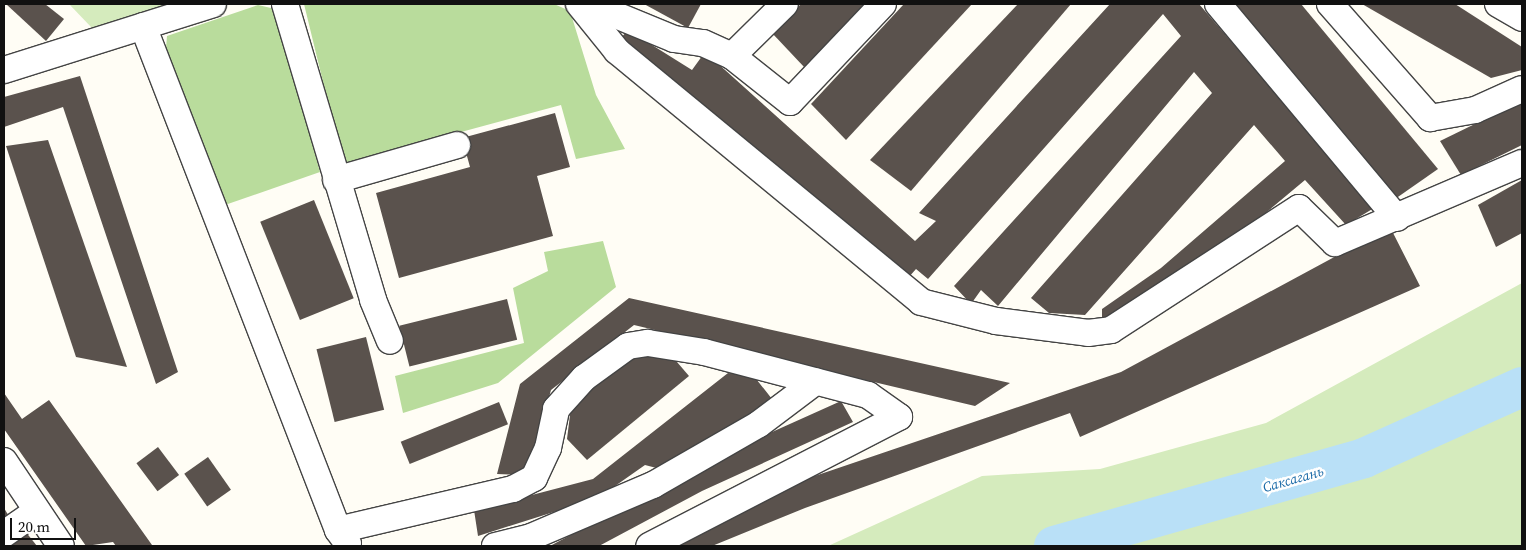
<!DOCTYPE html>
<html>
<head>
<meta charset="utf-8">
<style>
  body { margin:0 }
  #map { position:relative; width:1526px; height:550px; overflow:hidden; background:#fffdf5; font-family:"Source Serif 4",serif }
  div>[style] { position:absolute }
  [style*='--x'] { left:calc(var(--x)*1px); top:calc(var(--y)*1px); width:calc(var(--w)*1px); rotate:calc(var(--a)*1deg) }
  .green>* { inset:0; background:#d5ebbd }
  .forest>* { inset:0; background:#b9dc9c }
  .river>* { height:40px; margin:-20px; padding:0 20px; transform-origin:20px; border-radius:20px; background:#b9e0f7 }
  .building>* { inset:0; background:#5a524d; transform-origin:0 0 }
  .roads { filter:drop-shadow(1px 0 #444) drop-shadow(-1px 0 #444) drop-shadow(0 1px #444) drop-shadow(0 -1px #444) }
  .minor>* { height:26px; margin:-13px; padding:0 13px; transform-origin:13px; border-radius:13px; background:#fff }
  span { translate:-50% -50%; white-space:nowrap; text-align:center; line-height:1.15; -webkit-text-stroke:5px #fff; paint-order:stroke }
  .water-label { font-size:14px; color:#1768a6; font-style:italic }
  .frame { position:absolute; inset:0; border:5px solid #111; pointer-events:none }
  .scale { position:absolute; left:10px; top:518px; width:66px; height:22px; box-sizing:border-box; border:2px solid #111; border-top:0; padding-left:6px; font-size:15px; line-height:18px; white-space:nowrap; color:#111; -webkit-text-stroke:4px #fff; paint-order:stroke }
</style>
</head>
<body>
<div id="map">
  <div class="green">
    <div style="clip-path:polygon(69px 4px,177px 4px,92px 28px)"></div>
    <div style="clip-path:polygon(1522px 283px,1522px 546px,828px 546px,982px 476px,1100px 469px,1266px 423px)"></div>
  </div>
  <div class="forest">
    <div style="clip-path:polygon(304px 4px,554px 4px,570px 11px,596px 95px,625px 149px,576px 159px,561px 105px,343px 164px)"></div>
    <div style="clip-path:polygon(258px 5px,271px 8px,278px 16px,320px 172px,222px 206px,165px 61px,167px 36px)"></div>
    <div style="clip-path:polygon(603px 241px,616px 287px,498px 383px,403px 413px,395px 376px,524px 343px,513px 288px,548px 271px,544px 252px)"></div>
  </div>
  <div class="river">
    <div style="--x:1054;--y:546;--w:322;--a:-15.8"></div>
    <div style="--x:1364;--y:458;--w:173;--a:-24.2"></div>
  </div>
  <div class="building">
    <div style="clip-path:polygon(6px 4px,45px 4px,64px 19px,46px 41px)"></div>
    <div style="clip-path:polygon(644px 4px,701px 4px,688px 28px)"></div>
    <div style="clip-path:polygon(801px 4px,868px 4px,805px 68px,772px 33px)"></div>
    <div style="clip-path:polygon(904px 4px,972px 4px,846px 140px,811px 104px)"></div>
    <div style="clip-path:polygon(1018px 4px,1071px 4px,911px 191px,870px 160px)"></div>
    <div style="clip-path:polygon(1110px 4px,1199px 4px,1374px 208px,1346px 225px,1305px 180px,1194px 273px,1102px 328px,1102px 309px,1161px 268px,1285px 161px,1254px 125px,1085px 315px,1049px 313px,1031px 298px,1212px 93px,1194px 72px,998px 306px,981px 290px,971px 304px,954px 286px,1181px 36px,1163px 14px,928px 279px,916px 269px,908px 278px,619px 40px,628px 30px,692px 70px,705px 52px,915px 241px,936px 221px,919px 213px)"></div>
    <div style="clip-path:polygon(1234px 4px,1301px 4px,1438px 169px,1395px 199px)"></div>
    <div style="clip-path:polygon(1362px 4px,1455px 4px,1522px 47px,1522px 70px,1491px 78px)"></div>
    <div style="clip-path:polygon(80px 76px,178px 372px,156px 384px,63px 107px,4px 127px,4px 97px)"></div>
    <div style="clip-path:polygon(1522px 101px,1522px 145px,1461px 175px,1440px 141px)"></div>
    <div style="clip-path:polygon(555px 113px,570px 167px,537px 176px,553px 236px,399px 278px,376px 193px,470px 167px,462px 138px)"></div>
    <div style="clip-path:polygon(48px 140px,127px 367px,76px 357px,6px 146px)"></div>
    <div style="clip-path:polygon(1522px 180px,1522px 233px,1496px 247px,1478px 205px)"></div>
    <div style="left:314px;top:200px;width:106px;height:58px;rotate:68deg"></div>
    <div style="clip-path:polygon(1390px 227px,1420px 286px,1080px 437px,1070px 413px,805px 508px,712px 546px,662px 546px,803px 480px,1121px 372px)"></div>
    <div style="clip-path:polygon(629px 298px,1010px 383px,975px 406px,634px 325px,551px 390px,527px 475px,497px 474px,520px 384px)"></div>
    <div style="left:507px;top:299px;width:42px;height:111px;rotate:76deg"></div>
    <div style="left:366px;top:337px;width:75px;height:51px;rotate:76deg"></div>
    <div style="clip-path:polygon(638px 351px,671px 355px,689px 376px,587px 460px,567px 439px,571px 407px)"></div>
    <div style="clip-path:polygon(728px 373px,753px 375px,772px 399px,668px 471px,645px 465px,598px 498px,478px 536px,474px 510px,593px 479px)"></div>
    <div style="clip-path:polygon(4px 393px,22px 419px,49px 400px,152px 545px,116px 546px,113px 542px,86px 546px,4px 429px)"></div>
    <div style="clip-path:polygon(841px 401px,853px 422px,702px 491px,599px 546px,550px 546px,719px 456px)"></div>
    <div style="left:499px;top:402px;width:24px;height:106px;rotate:68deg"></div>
    <div style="left:158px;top:447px;width:35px;height:27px;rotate:53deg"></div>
    <div style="left:208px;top:457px;width:40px;height:29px;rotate:55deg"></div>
    <div style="clip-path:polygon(4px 508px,10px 518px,4px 522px)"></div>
    <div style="clip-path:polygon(25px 531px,37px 546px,5px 546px)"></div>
  </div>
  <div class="roads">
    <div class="minor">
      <div style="--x:285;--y:4;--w:309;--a:73.4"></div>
      <div style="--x:373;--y:300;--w:44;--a:67.5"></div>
      <div style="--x:579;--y:4;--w:60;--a:51"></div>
      <div style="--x:617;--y:51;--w:394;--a:39.5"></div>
      <div style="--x:921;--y:302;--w:77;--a:14.2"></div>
      <div style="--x:996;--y:321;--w:93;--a:7.4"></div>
      <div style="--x:1088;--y:333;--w:23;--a:-7"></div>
      <div style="--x:1111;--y:330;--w:224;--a:-33"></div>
      <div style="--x:1299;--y:208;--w:50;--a:44.2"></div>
      <div style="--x:1335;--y:243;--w:203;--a:-23.2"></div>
      <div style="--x:589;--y:4;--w:92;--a:22.4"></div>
      <div style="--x:674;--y:39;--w:29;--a:8"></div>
      <div style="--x:703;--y:43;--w:32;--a:24"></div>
      <div style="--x:732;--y:56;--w:74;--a:38.4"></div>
      <div style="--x:790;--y:102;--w:135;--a:-46.5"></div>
      <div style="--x:1218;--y:4;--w:279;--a:50.1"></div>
      <div style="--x:1330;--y:4;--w:152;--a:48.7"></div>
      <div style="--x:1430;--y:118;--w:46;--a:-10.1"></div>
      <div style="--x:1475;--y:110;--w:51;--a:-24.1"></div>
      <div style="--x:1498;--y:4;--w:28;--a:30"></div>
      <div style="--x:143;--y:26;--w:540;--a:68.85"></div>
      <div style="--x:338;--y:530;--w:17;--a:54"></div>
      <div style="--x:732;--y:56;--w:74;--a:-44.5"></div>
      <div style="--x:4;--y:70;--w:219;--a:-17.5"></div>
      <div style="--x:336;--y:180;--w:126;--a:-16.1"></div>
      <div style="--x:4;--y:461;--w:102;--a:56.2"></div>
      <div style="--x:338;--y:530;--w:180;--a:-13.2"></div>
      <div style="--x:513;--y:489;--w:24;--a:-28"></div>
      <div style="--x:534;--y:478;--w:33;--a:-65"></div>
      <div style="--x:548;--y:448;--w:40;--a:-78"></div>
      <div style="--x:556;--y:409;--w:42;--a:-47.9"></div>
      <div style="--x:584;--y:378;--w:54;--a:-36"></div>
      <div style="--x:628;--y:346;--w:20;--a:-9"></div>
      <div style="--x:648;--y:343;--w:57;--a:9.1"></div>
      <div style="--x:704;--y:352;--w:170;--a:14.7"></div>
      <div style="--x:868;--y:395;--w:38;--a:35"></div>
      <div style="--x:899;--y:417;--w:281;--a:152.7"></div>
      <div style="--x:4;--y:534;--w:40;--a:-34.9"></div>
      <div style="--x:495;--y:546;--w:37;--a:-14"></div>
      <div style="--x:531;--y:537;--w:133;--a:-23.1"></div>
      <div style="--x:653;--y:485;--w:122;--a:-29.9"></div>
      <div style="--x:759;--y:424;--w:71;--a:-37"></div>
    </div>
  </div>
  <div class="water-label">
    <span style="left:1293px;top:479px;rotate:-16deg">Саксагань</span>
  </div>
  <div class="frame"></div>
  <div class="scale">20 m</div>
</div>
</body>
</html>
